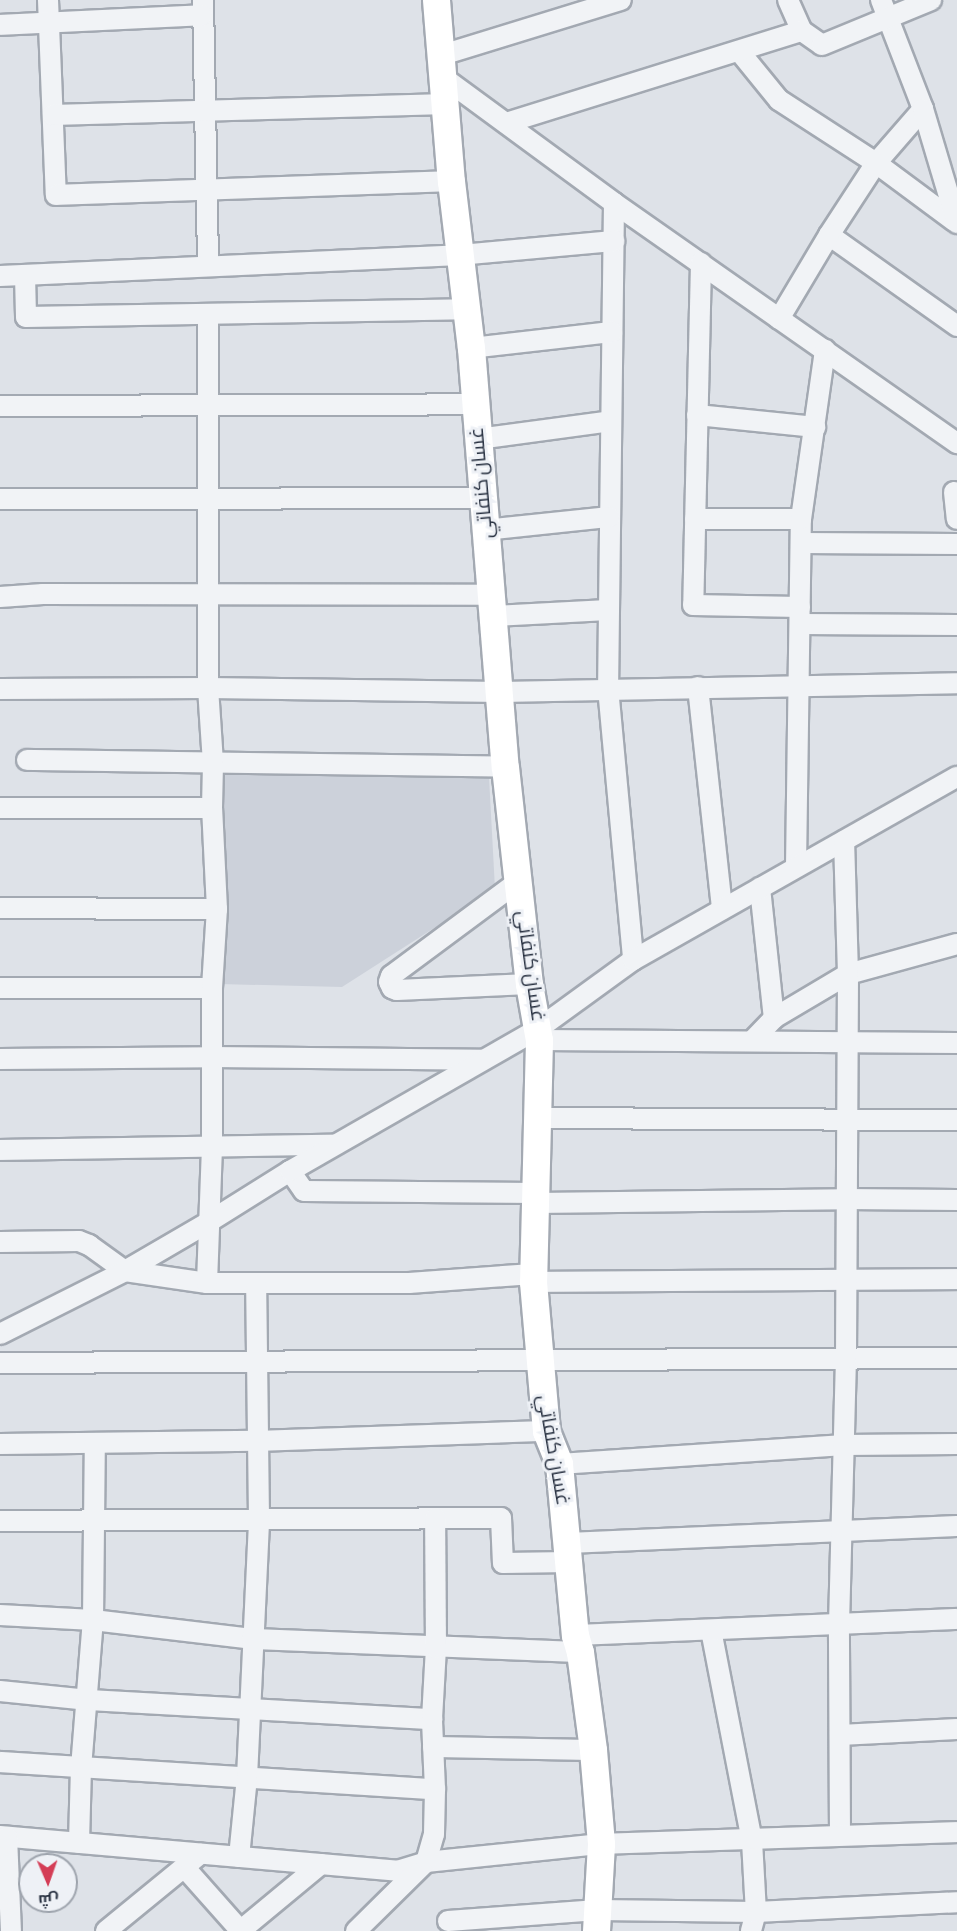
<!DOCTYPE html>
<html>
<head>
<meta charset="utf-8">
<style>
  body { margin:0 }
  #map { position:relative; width:957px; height:1931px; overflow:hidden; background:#dee2e8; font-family:"Sofia Sans Condensed",Cairo,sans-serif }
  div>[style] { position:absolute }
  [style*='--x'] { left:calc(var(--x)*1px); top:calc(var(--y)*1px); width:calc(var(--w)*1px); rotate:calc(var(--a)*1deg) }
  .built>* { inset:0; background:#ccd1da }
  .roads { filter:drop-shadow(2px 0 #a3a9b2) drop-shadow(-2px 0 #a3a9b2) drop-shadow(0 2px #a3a9b2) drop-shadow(0 -2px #a3a9b2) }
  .street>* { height:20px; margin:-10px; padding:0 10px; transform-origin:10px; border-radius:10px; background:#f1f3f6 }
  .secondary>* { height:27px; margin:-13.5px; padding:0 13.5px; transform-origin:13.5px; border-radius:13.5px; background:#fff }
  span { translate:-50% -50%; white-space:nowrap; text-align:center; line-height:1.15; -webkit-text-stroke:6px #eef1f6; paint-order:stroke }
  .street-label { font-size:20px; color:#273040 }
  .north { position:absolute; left:18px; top:1853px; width:60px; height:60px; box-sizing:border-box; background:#eef1f6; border:2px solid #9ea4ad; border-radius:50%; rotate:178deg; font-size:16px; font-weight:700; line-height:24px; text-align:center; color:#273040 }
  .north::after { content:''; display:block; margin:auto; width:21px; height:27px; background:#d43d56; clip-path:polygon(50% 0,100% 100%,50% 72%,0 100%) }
</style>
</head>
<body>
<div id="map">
  <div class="built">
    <div style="clip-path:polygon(222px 771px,489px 777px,495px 889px,342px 987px,219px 984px)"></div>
  </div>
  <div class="roads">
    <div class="street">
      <div style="--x:48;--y:0;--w:195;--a:87.7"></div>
      <div style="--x:56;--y:195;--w:395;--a:-2"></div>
      <div style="--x:203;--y:0;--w:266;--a:88.9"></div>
      <div style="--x:788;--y:0;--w:34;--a:66"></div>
      <div style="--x:881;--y:0;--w:117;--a:68.9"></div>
      <div style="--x:923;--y:109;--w:72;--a:131"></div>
      <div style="--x:876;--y:163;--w:86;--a:123.1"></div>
      <div style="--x:829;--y:235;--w:157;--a:35.4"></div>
      <div style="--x:0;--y:25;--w:202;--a:-2.8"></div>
      <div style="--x:739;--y:51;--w:63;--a:50.8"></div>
      <div style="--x:779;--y:100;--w:116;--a:33"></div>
      <div style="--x:876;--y:163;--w:97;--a:36.6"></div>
      <div style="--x:442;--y:55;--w:187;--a:-17.1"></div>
      <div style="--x:444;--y:78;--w:211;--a:36.3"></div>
      <div style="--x:614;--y:203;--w:419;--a:35"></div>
      <div style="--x:923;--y:109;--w:119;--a:73.4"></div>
      <div style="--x:53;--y:115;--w:393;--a:-1.6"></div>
      <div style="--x:506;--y:123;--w:310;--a:-17.3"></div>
      <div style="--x:802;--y:31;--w:24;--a:35"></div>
      <div style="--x:822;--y:45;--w:118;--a:-22.4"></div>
      <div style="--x:614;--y:203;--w:485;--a:90.7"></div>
      <div style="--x:608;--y:688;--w:273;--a:84.7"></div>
      <div style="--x:701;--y:263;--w:342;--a:91.3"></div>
      <div style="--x:693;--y:605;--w:107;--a:1.1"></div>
      <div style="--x:25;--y:275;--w:42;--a:88.6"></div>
      <div style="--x:26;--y:317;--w:439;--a:-1"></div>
      <div style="--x:0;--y:276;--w:460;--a:-2.6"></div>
      <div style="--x:460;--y:255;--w:155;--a:-5.2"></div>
      <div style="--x:779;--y:319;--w:98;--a:-59.2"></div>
      <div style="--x:471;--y:348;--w:142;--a:-6.5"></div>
      <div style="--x:0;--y:406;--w:475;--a:-0.2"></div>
      <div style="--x:697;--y:415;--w:119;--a:5.8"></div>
      <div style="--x:478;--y:439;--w:134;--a:-7.7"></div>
      <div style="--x:954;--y:492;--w:27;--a:84"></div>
      <div style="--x:0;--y:499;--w:484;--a:-0.1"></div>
      <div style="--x:695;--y:519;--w:106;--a:0"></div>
      <div style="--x:485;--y:530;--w:125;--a:-6"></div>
      <div style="--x:801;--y:543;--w:156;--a:0.4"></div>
      <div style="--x:0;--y:597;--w:43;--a:-4"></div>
      <div style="--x:43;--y:594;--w:449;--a:0.1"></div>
      <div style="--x:494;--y:616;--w:114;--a:-3"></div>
      <div style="--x:800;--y:624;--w:157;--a:0.4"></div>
      <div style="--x:698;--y:687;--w:223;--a:83.8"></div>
      <div style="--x:0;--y:689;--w:208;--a:-0.3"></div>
      <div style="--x:208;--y:688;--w:293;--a:0.8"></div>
      <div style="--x:501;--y:692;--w:456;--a:-1.1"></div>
      <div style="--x:27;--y:760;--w:478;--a:0.8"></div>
      <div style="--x:0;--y:808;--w:212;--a:0"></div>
      <div style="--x:796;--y:867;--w:348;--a:-89.2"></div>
      <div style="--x:801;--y:519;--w:171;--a:-81.9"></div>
      <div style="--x:519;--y:881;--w:159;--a:143.4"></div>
      <div style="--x:391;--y:976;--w:6;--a:108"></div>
      <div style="--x:389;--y:982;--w:7;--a:63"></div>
      <div style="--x:392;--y:988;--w:5;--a:22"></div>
      <div style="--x:397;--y:990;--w:132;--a:-2.6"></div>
      <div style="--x:760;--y:888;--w:131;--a:83.9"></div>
      <div style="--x:0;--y:908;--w:217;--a:0.3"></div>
      <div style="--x:0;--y:988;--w:212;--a:0"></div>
      <div style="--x:539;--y:1040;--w:418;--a:0.4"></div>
      <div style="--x:752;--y:1041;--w:32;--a:-46"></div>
      <div style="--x:774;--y:1018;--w:86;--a:-30.7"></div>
      <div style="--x:848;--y:974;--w:113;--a:-15.4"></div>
      <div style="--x:0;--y:1059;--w:212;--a:-0.5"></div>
      <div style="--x:212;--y:1057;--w:270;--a:0.6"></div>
      <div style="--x:536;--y:1118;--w:421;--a:0.3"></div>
      <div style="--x:0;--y:1150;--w:333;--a:-0.9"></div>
      <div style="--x:290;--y:1171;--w:24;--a:55"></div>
      <div style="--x:304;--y:1191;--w:232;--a:0.5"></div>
      <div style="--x:536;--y:1203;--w:309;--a:-0.7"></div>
      <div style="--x:845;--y:1199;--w:112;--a:0.5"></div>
      <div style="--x:0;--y:1242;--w:79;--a:-0.7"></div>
      <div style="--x:79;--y:1241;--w:11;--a:22"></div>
      <div style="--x:89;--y:1245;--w:44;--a:35.8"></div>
      <div style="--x:125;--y:1271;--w:83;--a:8.3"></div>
      <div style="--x:207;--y:1283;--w:202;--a:0"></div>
      <div style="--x:409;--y:1283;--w:124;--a:-4.2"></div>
      <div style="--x:533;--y:1282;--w:424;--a:-0.4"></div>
      <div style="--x:207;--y:1283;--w:135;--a:-87.9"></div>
      <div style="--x:212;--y:1148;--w:160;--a:-90"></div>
      <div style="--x:212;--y:988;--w:79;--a:-86.4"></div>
      <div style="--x:217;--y:909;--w:101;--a:-92.8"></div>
      <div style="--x:212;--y:808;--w:45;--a:-88.7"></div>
      <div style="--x:213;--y:763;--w:75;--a:-93.8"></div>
      <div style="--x:208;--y:688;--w:374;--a:-90"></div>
      <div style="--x:0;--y:1334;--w:140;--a:-26.7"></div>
      <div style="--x:125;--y:1271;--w:95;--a:-30.3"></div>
      <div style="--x:207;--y:1223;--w:98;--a:-32.1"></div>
      <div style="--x:290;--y:1171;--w:286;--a:-29.8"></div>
      <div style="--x:538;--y:1029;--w:117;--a:-36"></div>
      <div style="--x:633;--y:960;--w:372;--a:-29.5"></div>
      <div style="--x:0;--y:1363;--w:957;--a:-0.3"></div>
      <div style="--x:0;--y:1444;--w:256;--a:-0.7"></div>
      <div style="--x:256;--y:1441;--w:290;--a:-2"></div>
      <div style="--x:559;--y:1464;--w:286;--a:-3.8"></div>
      <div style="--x:844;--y:1445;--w:113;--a:-0.5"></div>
      <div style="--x:0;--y:1521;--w:501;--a:-0.34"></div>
      <div style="--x:501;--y:1518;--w:45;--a:87.5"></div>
      <div style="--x:503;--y:1563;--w:67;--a:-0.9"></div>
      <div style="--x:568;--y:1543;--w:389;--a:-2.5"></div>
      <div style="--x:0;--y:1615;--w:93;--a:3.1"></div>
      <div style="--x:93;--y:1620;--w:160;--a:6.8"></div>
      <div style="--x:252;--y:1639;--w:328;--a:2.3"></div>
      <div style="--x:711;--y:1630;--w:215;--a:79"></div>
      <div style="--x:752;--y:1841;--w:71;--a:86.8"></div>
      <div style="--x:756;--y:1912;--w:20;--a:105"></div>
      <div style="--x:575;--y:1635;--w:382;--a:-2.4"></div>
      <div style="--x:0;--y:1691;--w:89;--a:5.8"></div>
      <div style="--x:89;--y:1700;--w:344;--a:3.2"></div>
      <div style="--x:840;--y:1735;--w:117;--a:-2.9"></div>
      <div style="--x:433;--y:1747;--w:160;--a:1.1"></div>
      <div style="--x:0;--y:1762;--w:436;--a:3.6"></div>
      <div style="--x:840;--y:1835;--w:210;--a:-90.3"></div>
      <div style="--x:839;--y:1625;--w:267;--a:-88.5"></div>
      <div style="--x:846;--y:1358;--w:384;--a:-89.7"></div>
      <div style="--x:848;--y:974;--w:133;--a:-91.7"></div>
      <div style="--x:0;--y:1836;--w:399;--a:5"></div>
      <div style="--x:397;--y:1871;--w:30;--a:-17"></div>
      <div style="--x:426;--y:1862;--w:176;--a:-5.9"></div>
      <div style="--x:601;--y:1844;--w:356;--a:-1.9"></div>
      <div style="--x:7;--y:1837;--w:94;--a:87.6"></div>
      <div style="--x:79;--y:1843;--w:75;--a:-88.5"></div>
      <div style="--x:81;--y:1768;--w:148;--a:-85.4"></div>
      <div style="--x:93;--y:1620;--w:177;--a:-89.4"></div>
      <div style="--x:239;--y:1857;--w:80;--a:-84.3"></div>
      <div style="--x:247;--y:1777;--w:258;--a:-87.3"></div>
      <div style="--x:259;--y:1519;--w:234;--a:-90.7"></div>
      <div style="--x:185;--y:1868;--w:84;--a:48.4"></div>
      <div style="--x:448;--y:1921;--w:150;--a:-4.2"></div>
      <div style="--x:598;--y:1910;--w:158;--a:0.7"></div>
      <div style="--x:756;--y:1912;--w:201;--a:-2.8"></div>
      <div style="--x:106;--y:1931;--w:122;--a:-39.3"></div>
      <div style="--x:240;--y:1931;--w:105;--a:-39.6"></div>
      <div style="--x:356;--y:1931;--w:98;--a:-44.6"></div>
      <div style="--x:426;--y:1862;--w:29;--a:-74"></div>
      <div style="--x:434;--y:1834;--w:45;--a:-88.7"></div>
      <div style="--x:435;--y:1789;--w:70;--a:-92.5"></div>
      <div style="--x:432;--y:1719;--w:71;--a:-86.8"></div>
      <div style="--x:436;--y:1648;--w:130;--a:-90.4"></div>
    </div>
    <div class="secondary">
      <div style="--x:436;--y:0;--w:182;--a:85.3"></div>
      <div style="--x:451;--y:181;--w:168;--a:83.2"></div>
      <div style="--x:471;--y:348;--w:420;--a:85.4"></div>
      <div style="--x:505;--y:767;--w:218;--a:83.7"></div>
      <div style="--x:529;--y:984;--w:57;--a:79.9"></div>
      <div style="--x:539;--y:1040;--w:242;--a:91.4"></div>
      <div style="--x:533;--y:1282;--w:150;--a:85"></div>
      <div style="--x:546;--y:1431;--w:35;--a:68"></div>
      <div style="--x:559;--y:1464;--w:172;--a:84.7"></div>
      <div style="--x:575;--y:1635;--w:18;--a:74"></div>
      <div style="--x:580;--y:1652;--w:99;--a:82.4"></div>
      <div style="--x:593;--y:1750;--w:94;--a:85.1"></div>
      <div style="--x:601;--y:1844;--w:87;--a:93.3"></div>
    </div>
  </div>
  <div class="street-label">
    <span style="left:482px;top:483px;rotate:-95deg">غسان كنفاتي</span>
    <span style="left:530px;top:966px;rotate:82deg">غسان كنفاتي</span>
    <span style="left:553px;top:1450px;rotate:80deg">غسان كنفاتي</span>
  </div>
  <div class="north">ش</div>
</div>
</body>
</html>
